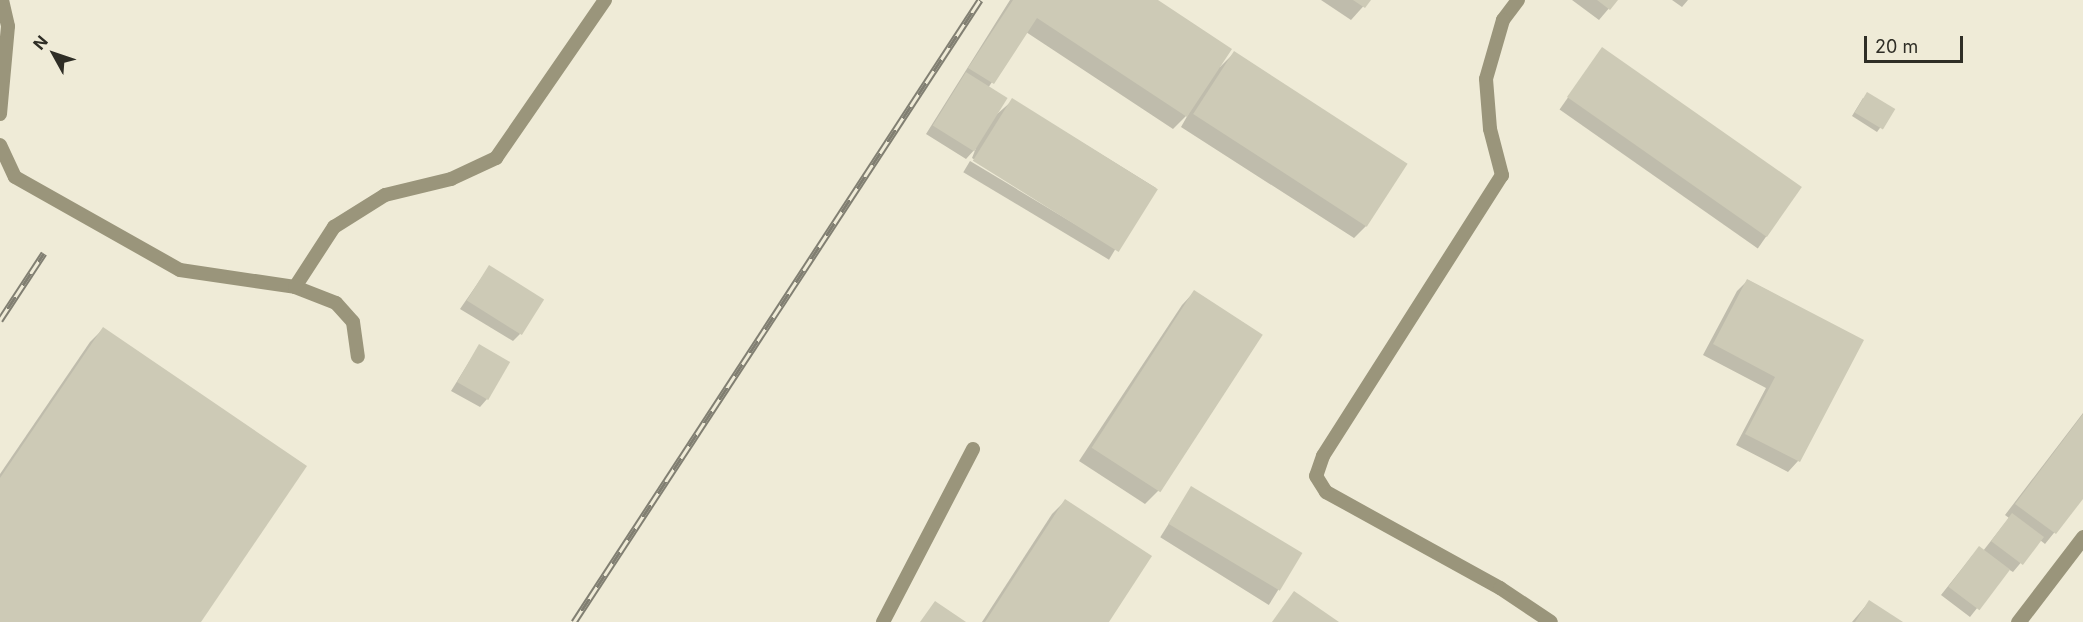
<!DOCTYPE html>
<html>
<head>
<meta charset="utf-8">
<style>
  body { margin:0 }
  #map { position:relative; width:2083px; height:622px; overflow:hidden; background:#efebd7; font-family:Inter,sans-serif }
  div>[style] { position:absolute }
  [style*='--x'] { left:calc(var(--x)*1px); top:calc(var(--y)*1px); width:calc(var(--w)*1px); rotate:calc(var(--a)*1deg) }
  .shadow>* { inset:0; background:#0003; transform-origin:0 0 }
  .building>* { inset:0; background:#cdcab6; transform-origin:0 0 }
  .service>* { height:14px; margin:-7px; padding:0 7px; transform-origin:7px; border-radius:7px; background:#9a957b }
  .minor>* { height:15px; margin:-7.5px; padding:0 7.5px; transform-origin:7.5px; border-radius:7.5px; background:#9a957b }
  .rail>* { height:7px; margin-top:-3.5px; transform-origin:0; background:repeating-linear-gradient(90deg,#efebd7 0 14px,#817f72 0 28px); box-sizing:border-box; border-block:2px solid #817f72 }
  span { translate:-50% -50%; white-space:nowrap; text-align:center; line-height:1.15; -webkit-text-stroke:5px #efebd7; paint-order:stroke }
  .north { position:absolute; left:24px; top:24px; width:60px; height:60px; -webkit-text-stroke:4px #efebd7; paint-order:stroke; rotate:310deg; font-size:16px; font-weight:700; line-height:24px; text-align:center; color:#2f2e26 }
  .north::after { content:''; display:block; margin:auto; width:21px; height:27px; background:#2f2e26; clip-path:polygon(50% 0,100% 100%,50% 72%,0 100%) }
  .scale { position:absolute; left:1864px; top:36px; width:99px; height:27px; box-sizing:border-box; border:3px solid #2f2e26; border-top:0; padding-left:8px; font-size:18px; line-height:21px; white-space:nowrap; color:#2f2e26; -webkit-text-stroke:4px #efebd7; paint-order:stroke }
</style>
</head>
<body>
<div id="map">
  <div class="shadow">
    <div style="clip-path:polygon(1010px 0,1155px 0,1220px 67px,1234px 53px,1367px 225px,1354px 238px,1181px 127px,1189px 113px,1173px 129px,1026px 32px,988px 88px,996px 115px,1013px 100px,1156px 188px,1117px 248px,972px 158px,976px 148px,966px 159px,926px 134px)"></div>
    <div style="clip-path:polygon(1321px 0,1369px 0,1351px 20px)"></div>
    <div style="clip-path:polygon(1572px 0,1616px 0,1599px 20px)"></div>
    <div style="clip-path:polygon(1672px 0,1688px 0,1682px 7px)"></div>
    <div style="left:1602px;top:49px;width:242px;height:74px;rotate:35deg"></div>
    <div style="clip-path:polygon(1863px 98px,1893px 110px,1877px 132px,1852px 116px)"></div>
    <div style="left:970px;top:161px;width:170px;height:13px;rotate:31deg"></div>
    <div style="clip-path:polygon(489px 267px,520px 334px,513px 341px,460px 309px)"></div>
    <div style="clip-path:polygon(1748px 280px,1862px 341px,1798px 461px,1788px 472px,1736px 445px,1766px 388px,1703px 355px,1737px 291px)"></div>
    <div style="clip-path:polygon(1194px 292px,1158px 491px,1145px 504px,1079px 461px,1182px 305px)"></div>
    <div style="clip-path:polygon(103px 329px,200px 622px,0 622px,0 474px,90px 342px)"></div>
    <div style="clip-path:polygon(479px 346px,487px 399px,480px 407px,451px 391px)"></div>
    <div style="clip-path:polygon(2083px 413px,2083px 497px,2045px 544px,2040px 540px,2013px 572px,2008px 569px,1970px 617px,1941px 595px,1972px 556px,1983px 551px,2009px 518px,2005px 515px)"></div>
    <div style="left:1191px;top:488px;width:128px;height:58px;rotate:32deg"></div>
    <div style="clip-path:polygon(1065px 501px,1107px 622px,982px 622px,1052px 514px)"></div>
    <div style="clip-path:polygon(1869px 602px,1900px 622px,1852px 622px)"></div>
  </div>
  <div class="building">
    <div style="clip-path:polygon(1013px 0,1158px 0,1232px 49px,1187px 117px,1037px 18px,994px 84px,968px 68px)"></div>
    <div style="clip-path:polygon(1353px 0,1371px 0,1365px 8px)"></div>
    <div style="clip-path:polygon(1597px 0,1618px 0,1610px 10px)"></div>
    <div style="left:1602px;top:47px;width:244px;height:61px;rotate:35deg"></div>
    <div style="left:1234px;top:51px;width:207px;height:75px;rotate:33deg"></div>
    <div style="left:966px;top:72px;width:49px;height:63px;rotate:32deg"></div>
    <div style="left:1867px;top:92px;width:33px;height:24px;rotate:31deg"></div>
    <div style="left:1012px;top:98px;width:172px;height:74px;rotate:32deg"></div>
    <div style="left:489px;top:265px;width:65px;height:42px;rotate:32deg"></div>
    <div style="clip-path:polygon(1747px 279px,1864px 340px,1800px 462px,1745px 434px,1775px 377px,1713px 344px)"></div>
    <div style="left:1194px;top:290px;width:82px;height:188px;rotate:33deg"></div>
    <div style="clip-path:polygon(103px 327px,307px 466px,201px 622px,0 622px,0 478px)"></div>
    <div style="left:479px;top:344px;width:36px;height:44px;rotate:30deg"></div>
    <div style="clip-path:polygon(2083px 414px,2083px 499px,2056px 534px,2015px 504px)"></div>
    <div style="left:1191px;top:486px;width:130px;height:44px;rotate:31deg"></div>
    <div style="clip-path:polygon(1065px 499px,1152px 556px,1109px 622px,985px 622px)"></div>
    <div style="left:2012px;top:513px;width:40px;height:35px;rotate:37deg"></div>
    <div style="left:1979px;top:546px;width:39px;height:51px;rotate:37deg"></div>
    <div style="clip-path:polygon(1294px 591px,1339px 622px,1272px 622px)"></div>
    <div style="clip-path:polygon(1869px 600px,1903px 622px,1855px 622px)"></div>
    <div style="clip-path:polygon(935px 601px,966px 622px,920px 622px)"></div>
  </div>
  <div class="service">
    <div style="--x:1518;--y:0;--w:25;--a:127"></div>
    <div style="--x:1503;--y:20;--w:61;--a:106.1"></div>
    <div style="--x:1486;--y:79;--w:50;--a:85.4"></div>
    <div style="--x:1490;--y:129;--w:48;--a:75.4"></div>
    <div style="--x:1502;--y:175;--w:333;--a:122.5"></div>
    <div style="--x:1323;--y:456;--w:21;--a:109"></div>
    <div style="--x:1316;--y:476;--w:19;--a:58"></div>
    <div style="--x:1326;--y:492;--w:199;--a:28.9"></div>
    <div style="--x:1500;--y:588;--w:61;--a:33.7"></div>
    <div style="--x:0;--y:114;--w:88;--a:-84.8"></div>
    <div style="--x:8;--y:26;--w:27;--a:-103"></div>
    <div style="--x:0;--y:145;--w:35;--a:65"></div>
    <div style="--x:15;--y:177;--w:189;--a:29.4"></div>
    <div style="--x:180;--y:270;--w:116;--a:8.4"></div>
    <div style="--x:295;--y:287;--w:44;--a:21.3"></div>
    <div style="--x:336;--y:303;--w:25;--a:48"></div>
    <div style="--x:353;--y:322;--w:35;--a:82"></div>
    <div style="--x:295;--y:287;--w:72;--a:-57"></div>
    <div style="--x:334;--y:227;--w:60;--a:-32.1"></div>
    <div style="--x:385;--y:195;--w:68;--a:-13.6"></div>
    <div style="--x:451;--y:179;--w:50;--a:-25"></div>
    <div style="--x:496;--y:158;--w:192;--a:-55.4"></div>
    <div style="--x:883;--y:622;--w:195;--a:-62.5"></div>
  </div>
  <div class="minor">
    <div style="--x:2018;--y:622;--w:107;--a:-52.6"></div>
  </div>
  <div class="rail">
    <div style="--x:0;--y:320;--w:80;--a:-56.7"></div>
    <div style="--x:574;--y:622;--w:743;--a:-56.87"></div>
  </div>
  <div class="north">N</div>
  <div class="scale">20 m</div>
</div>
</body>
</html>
